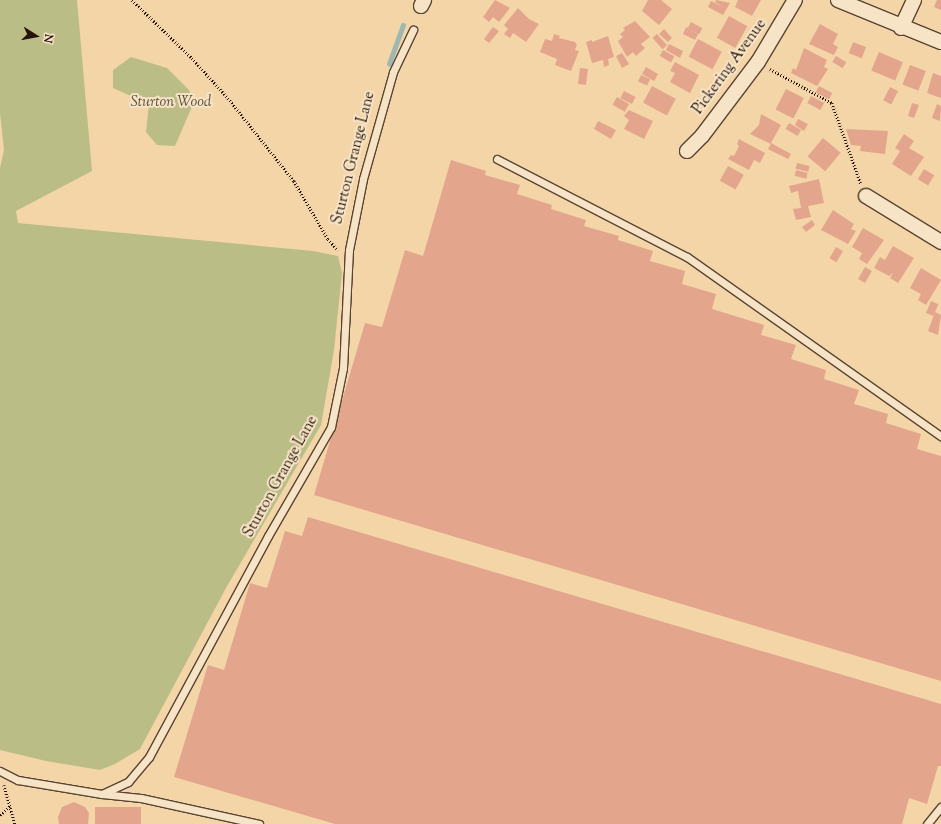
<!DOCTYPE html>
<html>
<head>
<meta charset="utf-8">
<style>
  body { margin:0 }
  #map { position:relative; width:941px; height:824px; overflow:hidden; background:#f3d5a8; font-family:"Sorts Mill Goudy",serif }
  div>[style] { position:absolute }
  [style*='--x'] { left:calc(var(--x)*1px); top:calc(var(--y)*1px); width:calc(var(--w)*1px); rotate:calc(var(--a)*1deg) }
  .green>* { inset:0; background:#bbbd87 }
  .stream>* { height:4.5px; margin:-2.25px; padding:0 2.25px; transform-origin:2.25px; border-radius:2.25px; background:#9eb7b0 }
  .building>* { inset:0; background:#e3a68d; transform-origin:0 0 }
  .path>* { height:2.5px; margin-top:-1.25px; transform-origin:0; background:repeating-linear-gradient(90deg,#25130b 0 1px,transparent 0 3px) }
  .roads { filter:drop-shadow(1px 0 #584432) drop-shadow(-1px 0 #584432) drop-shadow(0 1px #584432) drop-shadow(0 -1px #584432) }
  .lane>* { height:7px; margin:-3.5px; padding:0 3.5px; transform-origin:3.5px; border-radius:3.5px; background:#f7e4c6 }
  .street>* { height:14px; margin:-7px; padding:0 7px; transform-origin:7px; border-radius:7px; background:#f7e4c6 }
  span { translate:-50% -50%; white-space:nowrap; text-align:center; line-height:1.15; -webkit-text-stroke:4px #f7e4c6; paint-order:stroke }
  .street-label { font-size:15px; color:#25130b }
  .park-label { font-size:15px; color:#5a4e36; font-style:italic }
  .north { position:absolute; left:16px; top:16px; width:40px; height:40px; -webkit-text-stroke:3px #f7e4c6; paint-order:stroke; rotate:101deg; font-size:11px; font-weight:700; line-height:16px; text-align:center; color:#25130b }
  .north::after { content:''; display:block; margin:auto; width:14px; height:18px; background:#25130b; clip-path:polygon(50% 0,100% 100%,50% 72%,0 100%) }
</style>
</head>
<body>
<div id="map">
  <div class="green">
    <div style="clip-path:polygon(0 0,77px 0,92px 171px,16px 211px,18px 223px,313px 251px,338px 256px,342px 273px,334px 350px,321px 425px,226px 588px,140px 749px,115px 764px,100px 770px,46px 761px,0 750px,0 168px,4px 150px,0 113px)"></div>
    <div style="clip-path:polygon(131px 57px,167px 68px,189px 90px,194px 102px,175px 146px,157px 145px,146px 132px,149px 104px,113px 88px,113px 70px)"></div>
  </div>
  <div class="stream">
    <div style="--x:389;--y:64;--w:41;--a:-70.3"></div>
  </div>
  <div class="building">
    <div style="clip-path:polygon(495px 0,510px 8px,499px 22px,493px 17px,489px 22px,483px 17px)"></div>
    <div style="clip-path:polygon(648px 0,661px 0,672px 9px,659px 25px,642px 11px)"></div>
    <div style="clip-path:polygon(716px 0,730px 3px,723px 15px,708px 7px,711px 1px,723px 7px,715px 2px)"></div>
    <div style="clip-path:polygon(738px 0,761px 0,752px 16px,735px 7px)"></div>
    <div style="clip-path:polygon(937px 0,941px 0,941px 10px,934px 7px)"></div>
    <div style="clip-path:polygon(518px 8px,529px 19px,539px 24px,526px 42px,513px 33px,510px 38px,504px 34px,508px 29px,504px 25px)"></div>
    <div style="left:729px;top:16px;width:21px;height:25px;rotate:29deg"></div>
    <div style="clip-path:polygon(635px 21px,650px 37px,641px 44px,645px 48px,636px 56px,633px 52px,627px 57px,618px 41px,623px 37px,620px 34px,625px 30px,623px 28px)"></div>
    <div style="left:691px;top:22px;width:13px;height:7px;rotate:29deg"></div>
    <div style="clip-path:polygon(820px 24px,838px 34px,833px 44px,838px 47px,834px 55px,809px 44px)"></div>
    <div style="clip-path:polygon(493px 27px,499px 31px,489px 43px,484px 39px)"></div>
    <div style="clip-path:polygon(686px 27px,698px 34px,695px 40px,683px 34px)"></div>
    <div style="clip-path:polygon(664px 29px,672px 38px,668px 42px,659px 34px)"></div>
    <div style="clip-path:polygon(554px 34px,560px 36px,559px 38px,575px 42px,577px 45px,575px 50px,579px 51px,571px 71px,555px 65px,557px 59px,540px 52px,545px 39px,552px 41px)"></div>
    <div style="left:657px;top:34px;width:15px;height:6px;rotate:48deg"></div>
    <div style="clip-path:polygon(608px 36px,614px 57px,608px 59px,609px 65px,604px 67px,603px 60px,592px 63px,586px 42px,592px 40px,592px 42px)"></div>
    <div style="left:698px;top:39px;width:27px;height:20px;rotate:28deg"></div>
    <div style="left:853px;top:42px;width:14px;height:12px;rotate:21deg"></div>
    <div style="clip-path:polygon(669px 44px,683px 51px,680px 58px,666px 50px)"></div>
    <div style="clip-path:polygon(804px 48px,827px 60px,824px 67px,828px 69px,817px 86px,791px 73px,793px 68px,796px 70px)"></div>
    <div style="left:663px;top:50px;width:13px;height:7px;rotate:29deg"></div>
    <div style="left:879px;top:52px;width:26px;height:20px;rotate:23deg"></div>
    <div style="clip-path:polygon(622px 53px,629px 64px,622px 68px,616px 56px)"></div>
    <div style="left:836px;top:56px;width:12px;height:7px;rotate:31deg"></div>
    <div style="clip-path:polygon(675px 62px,699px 75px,690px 93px,670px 82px,675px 73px,670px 71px)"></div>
    <div style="left:910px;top:65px;width:17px;height:21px;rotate:21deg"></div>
    <div style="left:646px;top:67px;width:14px;height:8px;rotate:30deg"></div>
    <div style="left:580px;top:68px;width:8px;height:16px;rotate:7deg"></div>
    <div style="clip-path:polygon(933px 73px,941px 76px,941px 98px,927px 93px)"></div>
    <div style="left:641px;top:75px;width:10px;height:7px;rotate:24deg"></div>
    <div style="left:652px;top:86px;width:27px;height:19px;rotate:28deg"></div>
    <div style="left:819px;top:86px;width:15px;height:7px;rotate:28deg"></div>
    <div style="left:890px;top:87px;width:9px;height:15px;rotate:27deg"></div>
    <div style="left:786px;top:89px;width:20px;height:23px;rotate:27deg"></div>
    <div style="left:624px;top:91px;width:13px;height:8px;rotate:27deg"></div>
    <div style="left:811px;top:96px;width:15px;height:8px;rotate:28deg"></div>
    <div style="left:617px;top:97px;width:14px;height:9px;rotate:30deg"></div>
    <div style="clip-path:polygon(912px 103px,919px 105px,914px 118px,908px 116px)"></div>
    <div style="clip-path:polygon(937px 104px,941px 106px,940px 121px,932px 118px)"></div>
    <div style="clip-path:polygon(629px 110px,653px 121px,644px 139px,624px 129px,629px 120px,624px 116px)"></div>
    <div style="clip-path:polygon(761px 114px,781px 125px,771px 143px,791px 154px,788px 159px,768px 149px,771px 144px,750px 134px,759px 125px)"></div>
    <div style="clip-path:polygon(798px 119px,808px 124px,804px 131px,795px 125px)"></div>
    <div style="clip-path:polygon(598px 121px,616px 130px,611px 139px,594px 129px)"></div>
    <div style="left:789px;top:123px;width:14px;height:7px;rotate:30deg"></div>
    <div style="clip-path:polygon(846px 129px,888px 131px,885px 154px,860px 151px,861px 146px,851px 145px)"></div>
    <div style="clip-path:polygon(904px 134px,914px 141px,909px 148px,924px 157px,911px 176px,892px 164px,900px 151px,895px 148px)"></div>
    <div style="left:823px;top:138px;width:23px;height:24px;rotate:40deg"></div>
    <div style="clip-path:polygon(739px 139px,765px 153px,760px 163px,754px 160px,749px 170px,728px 159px,731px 155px,734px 156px,739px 146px,737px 144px)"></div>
    <div style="clip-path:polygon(451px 160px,486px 171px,485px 175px,520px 185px,517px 194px,552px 205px,551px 209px,586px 220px,584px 226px,619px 236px,618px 240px,653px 251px,650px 261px,685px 271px,682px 284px,716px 294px,712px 309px,764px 325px,761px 335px,796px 345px,791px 359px,826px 370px,824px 379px,859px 390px,854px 404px,888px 414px,886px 423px,921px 434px,917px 449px,941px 456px,941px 681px,314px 495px,365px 323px,382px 327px,405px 250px,423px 256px)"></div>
    <div style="left:797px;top:163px;width:13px;height:6px;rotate:13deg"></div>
    <div style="left:728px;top:166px;width:18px;height:17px;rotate:29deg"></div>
    <div style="left:924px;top:169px;width:12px;height:12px;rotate:31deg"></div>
    <div style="left:796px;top:170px;width:12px;height:6px;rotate:14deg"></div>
    <div style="clip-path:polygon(819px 179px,824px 203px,808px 206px,811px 217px,796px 220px,793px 209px,801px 208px,798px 191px,791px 193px,789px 186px)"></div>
    <div style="clip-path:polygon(833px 210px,854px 224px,851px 229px,856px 231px,848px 244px,821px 230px)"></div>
    <div style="clip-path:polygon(812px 220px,815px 225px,806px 232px,802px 227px)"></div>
    <div style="clip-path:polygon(863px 228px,884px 240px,867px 264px,859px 259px,862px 253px,852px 247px)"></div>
    <div style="clip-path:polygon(893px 246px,914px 258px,898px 283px,890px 278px,893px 273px,889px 276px,874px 268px,880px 257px,885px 260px)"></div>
    <div style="left:836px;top:247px;width:8px;height:13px;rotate:30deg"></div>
    <div style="left:865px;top:267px;width:8px;height:14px;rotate:30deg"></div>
    <div style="clip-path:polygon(921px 268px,941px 280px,926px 305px,918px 300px,921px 294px,910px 288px)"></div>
    <div style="left:931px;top:301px;width:8px;height:13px;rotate:23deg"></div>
    <div style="clip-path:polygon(935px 312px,941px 315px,938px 335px,928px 331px)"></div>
    <div style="clip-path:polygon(308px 517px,941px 704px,941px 766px,938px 766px,927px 804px,909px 798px,902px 824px,335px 824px,174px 777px,208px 665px,224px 670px,250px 583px,267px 588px,285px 531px,302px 536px)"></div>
    <div style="clip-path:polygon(74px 802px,85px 807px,89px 813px,88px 824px,59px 824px,58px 817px,62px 807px)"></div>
    <div style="left:95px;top:807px;width:46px;height:17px"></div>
  </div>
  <div class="path">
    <div style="--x:132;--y:0;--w:83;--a:44"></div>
    <div style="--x:192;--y:58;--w:54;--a:48"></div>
    <div style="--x:228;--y:98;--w:106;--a:51.5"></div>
    <div style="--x:294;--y:181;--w:67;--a:59.6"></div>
    <div style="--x:328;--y:239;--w:15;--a:48"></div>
    <div style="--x:770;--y:69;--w:71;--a:28.7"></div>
    <div style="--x:832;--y:103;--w:86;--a:70.3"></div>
    <div style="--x:4;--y:785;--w:41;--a:74.2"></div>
    <div style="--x:0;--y:815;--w:13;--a:-42"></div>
  </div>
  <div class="roads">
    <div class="lane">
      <div style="--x:497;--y:159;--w:214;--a:27.3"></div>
      <div style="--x:687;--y:257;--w:311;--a:35.2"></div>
      <div style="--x:0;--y:771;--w:20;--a:27"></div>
      <div style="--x:18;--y:780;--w:85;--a:9.5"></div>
      <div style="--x:102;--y:794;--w:29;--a:-25"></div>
      <div style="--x:128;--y:782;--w:33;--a:-50"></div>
      <div style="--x:149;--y:757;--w:251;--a:-61.7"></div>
      <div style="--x:268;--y:536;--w:126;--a:-60"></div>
      <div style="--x:331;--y:427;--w:60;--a:-78.5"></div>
      <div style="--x:343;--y:368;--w:118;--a:-87.1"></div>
      <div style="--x:349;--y:250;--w:72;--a:-78.8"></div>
      <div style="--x:363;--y:179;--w:111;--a:-74.3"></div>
      <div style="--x:393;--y:72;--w:47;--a:-64.5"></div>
      <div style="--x:102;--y:794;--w:39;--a:6"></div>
      <div style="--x:141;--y:798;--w:121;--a:12.4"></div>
      <div style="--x:927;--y:824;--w:22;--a:-51"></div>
    </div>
    <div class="street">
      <div style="--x:838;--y:0;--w:111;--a:22.2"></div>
      <div style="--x:421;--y:6;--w:7;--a:-63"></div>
      <div style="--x:901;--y:28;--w:31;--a:-65"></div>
      <div style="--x:687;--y:151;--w:21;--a:-45"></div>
      <div style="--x:702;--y:136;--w:93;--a:-52.9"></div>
      <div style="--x:758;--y:62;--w:72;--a:-59.2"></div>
      <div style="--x:866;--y:196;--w:88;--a:31.5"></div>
    </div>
  </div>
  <div class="street-label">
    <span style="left:730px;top:67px;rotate:-54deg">Pickering Avenue</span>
    <span style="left:354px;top:158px;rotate:-76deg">Sturton Grange Lane</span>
    <span style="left:281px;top:477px;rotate:-61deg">Sturton Grange Lane</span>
  </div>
  <div class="park-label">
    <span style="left:171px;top:103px">Sturton Wood</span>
  </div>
  <div class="north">N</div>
</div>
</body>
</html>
